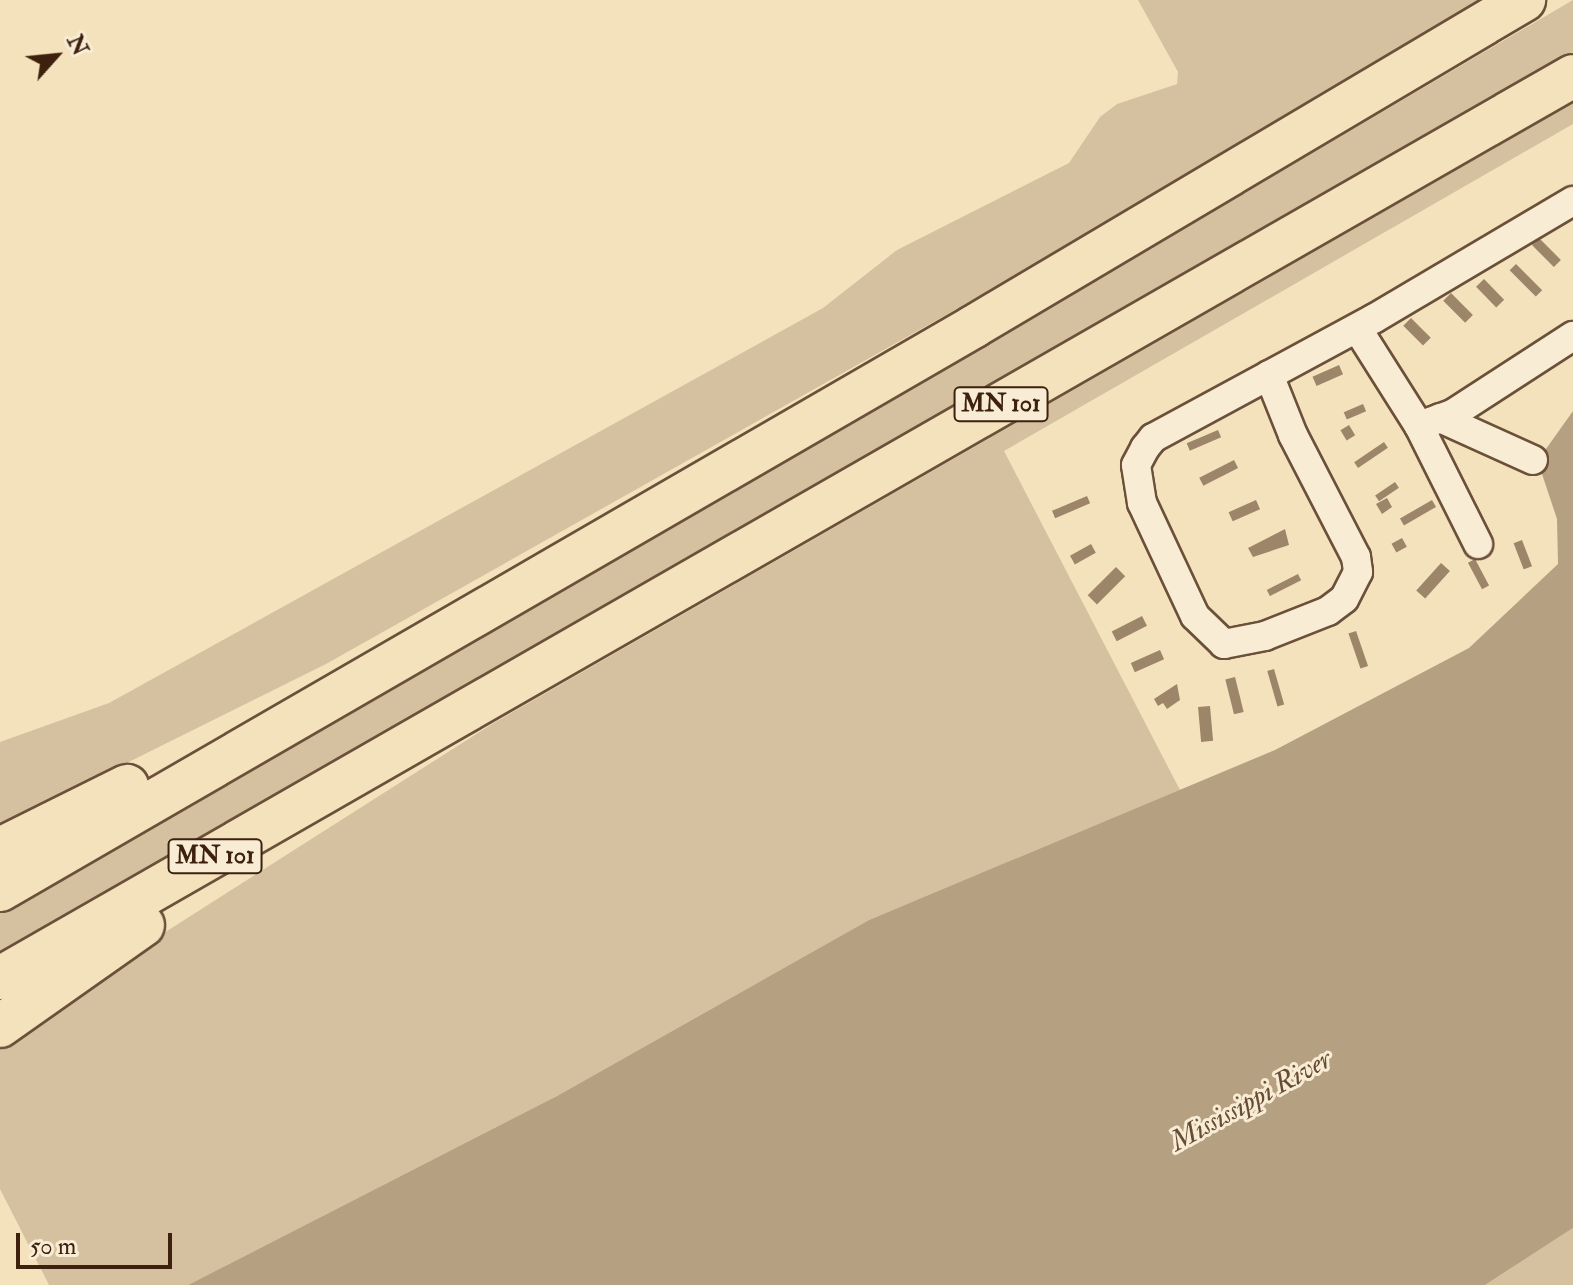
<!DOCTYPE html>
<html>
<head>
<meta charset="utf-8">
<style>
  body { margin:0 }
  #map { position:relative; width:1573px; height:1285px; overflow:hidden; background:#f4e2bd; font-family:"IM FELL Double Pica",serif }
  div>[style] { position:absolute }
  [style*='--x'] { left:calc(var(--x)*1px); top:calc(var(--y)*1px); width:calc(var(--w)*1px); rotate:calc(var(--a)*1deg) }
  .green>* { inset:0; background:#d5c19f }
  .water>* { inset:0; background:#b6a082 }
  .building>* { inset:0; background:#9c8569; transform-origin:0 0 }
  .roads { filter:drop-shadow(2px 0 #6b503a) drop-shadow(-2px 0 #6b503a) drop-shadow(0 2px #6b503a) drop-shadow(0 -2px #6b503a) }
  .minor>* { height:28px; margin:-14px; padding:0 14px; transform-origin:14px; border-radius:14px; background:#f8ecd4 }
  .highway>* { height:42px; margin:-21px; padding:0 21px; transform-origin:21px; border-radius:21px; background:#f4e2bd }
  span { translate:-50% -50%; white-space:nowrap; text-align:center; line-height:1.15; -webkit-text-stroke:6px #f8ecd4; paint-order:stroke }
  .shield-label span { padding:2px 6px; background:#f8ecd4; border:2px solid; border-radius:6px; -webkit-text-stroke-width:0 }
  .shield-label { font-size:24px; color:#3d200e; font-weight:700 }
  .water-label { font-size:28px; color:#674d37; font-style:italic }
  .north { position:absolute; left:16px; top:16px; width:80px; height:80px; -webkit-text-stroke:6px #f8ecd4; paint-order:stroke; rotate:63deg; font-size:22px; font-weight:700; line-height:32px; text-align:center; color:#3d200e }
  .north::after { content:''; display:block; margin:auto; width:28px; height:36px; background:#3d200e; clip-path:polygon(50% 0,100% 100%,50% 72%,0 100%) }
  .scale { position:absolute; left:16px; top:1233px; width:156px; height:36px; box-sizing:border-box; border:4px solid #3d200e; border-top:0; padding-left:10px; font-size:24px; line-height:28px; white-space:nowrap; color:#3d200e; -webkit-text-stroke:6px #f8ecd4; paint-order:stroke }
</style>
</head>
<body>
<div id="map">
  <div class="green">
    <div style="clip-path:polygon(1138px 0,1487px 0,1017px 275px,326px 664px,0 826px,0 742px,109px 703px,823px 308px,897px 250px,1069px 163px,1100px 117px,1117px 104px,1177px 84px,1178px 72px)"></div>
    <div style="clip-path:polygon(1573px 0,1573px 52px,0 960px,0 908px,1087px 285px)"></div>
    <div style="clip-path:polygon(1573px 103px,1573px 124px,1004px 451px,1180px 790px,869px 920px,557px 1096px,188px 1285px,49px 1285px,0 1189px,0 1047px,109px 968px,492px 724px)"></div>
    <div style="clip-path:polygon(1573px 1228px,1573px 1285px,1485px 1285px)"></div>
  </div>
  <div class="water">
    <div style="clip-path:polygon(1573px 411px,1573px 1228px,1485px 1285px,188px 1285px,557px 1096px,869px 920px,1275px 750px,1469px 648px,1558px 564px,1557px 519px,1540px 468px,1546px 449px)"></div>
  </div>
  <div class="building">
    <div style="left:1539px;top:238px;width:31px;height:10px;rotate:45deg"></div>
    <div style="left:1516px;top:264px;width:37px;height:9px;rotate:45deg"></div>
    <div style="left:1484px;top:279px;width:29px;height:11px;rotate:46deg"></div>
    <div style="left:1451px;top:293px;width:31px;height:11px;rotate:45deg"></div>
    <div style="left:1411px;top:318px;width:28px;height:11px;rotate:45deg"></div>
    <div style="left:1339px;top:365px;width:10px;height:29px;rotate:66deg"></div>
    <div style="left:1363px;top:404px;width:8px;height:21px;rotate:67deg"></div>
    <div style="left:1349px;top:425px;width:12px;height:10px;rotate:59deg"></div>
    <div style="left:1218px;top:430px;width:8px;height:34px;rotate:67deg"></div>
    <div style="left:1384px;top:442px;width:7px;height:36px;rotate:56deg"></div>
    <div style="left:1234px;top:460px;width:9px;height:39px;rotate:63deg"></div>
    <div style="left:1395px;top:482px;width:7px;height:24px;rotate:56deg"></div>
    <div style="left:1087px;top:496px;width:8px;height:38px;rotate:67deg"></div>
    <div style="clip-path:polygon(1387px 498px,1392px 507px,1382px 514px,1376px 504px)"></div>
    <div style="left:1256px;top:500px;width:10px;height:30px;rotate:66deg"></div>
    <div style="left:1432px;top:500px;width:8px;height:37px;rotate:60deg"></div>
    <div style="clip-path:polygon(1285px 529px,1289px 545px,1253px 557px,1248px 548px)"></div>
    <div style="left:1402px;top:538px;width:10px;height:12px;rotate:61deg"></div>
    <div style="left:1522px;top:540px;width:28px;height:9px;rotate:69deg"></div>
    <div style="left:1091px;top:544px;width:10px;height:24px;rotate:61deg"></div>
    <div style="left:1475px;top:559px;width:30px;height:8px;rotate:62deg"></div>
    <div style="left:1441px;top:563px;width:12px;height:37px;rotate:42deg"></div>
    <div style="left:1116px;top:567px;width:13px;height:40px;rotate:45deg"></div>
    <div style="left:1298px;top:574px;width:7px;height:35px;rotate:63deg"></div>
    <div style="left:1142px;top:616px;width:11px;height:34px;rotate:63deg"></div>
    <div style="left:1356px;top:631px;width:37px;height:8px;rotate:71deg"></div>
    <div style="left:1160px;top:650px;width:10px;height:32px;rotate:66deg"></div>
    <div style="left:1274px;top:669px;width:37px;height:7px;rotate:74deg"></div>
    <div style="left:1235px;top:677px;width:36px;height:10px;rotate:76deg"></div>
    <div style="clip-path:polygon(1177px 684px,1180px 700px,1167px 709px,1163px 703px,1158px 706px,1154px 699px)"></div>
    <div style="left:1210px;top:706px;width:35px;height:12px;rotate:85deg"></div>
  </div>
  <div class="roads">
    <div class="minor">
      <div style="--x:1357;--y:328;--w:116;--a:57.7"></div>
      <div style="--x:1419;--y:426;--w:37;--a:-20"></div>
      <div style="--x:1454;--y:413;--w:142;--a:-32.9"></div>
      <div style="--x:1269;--y:375;--w:65;--a:68.2"></div>
      <div style="--x:1293;--y:435;--w:137;--a:62.7"></div>
      <div style="--x:1356;--y:557;--w:15;--a:82"></div>
      <div style="--x:1358;--y:572;--w:30;--a:117"></div>
      <div style="--x:1344;--y:599;--w:20;--a:143"></div>
      <div style="--x:1328;--y:611;--w:68;--a:158.4"></div>
      <div style="--x:1265;--y:636;--w:42;--a:169"></div>
      <div style="--x:1224;--y:644;--w:40;--a:-136"></div>
      <div style="--x:1195;--y:616;--w:125;--a:-115.1"></div>
      <div style="--x:1142;--y:503;--w:38;--a:-99"></div>
      <div style="--x:1136;--y:465;--w:19;--a:-62"></div>
      <div style="--x:1145;--y:448;--w:13;--a:-51"></div>
      <div style="--x:1153;--y:438;--w:252;--a:-28.4"></div>
      <div style="--x:1375;--y:318;--w:230;--a:-30.6"></div>
      <div style="--x:1440;--y:418;--w:102;--a:24.3"></div>
      <div style="--x:1419;--y:426;--w:132;--a:63.4"></div>
    </div>
    <div class="highway">
      <div style="--x:0;--y:849;--w:142;--a:-26.4"></div>
      <div style="--x:0;--y:890;--w:1124;--a:-30.05"></div>
      <div style="--x:973;--y:327;--w:641;--a:-30.69"></div>
      <div style="--x:0;--y:978;--w:1813;--a:-29.83"></div>
      <div style="--x:0;--y:1026;--w:175;--a:-35.2"></div>
    </div>
  </div>
  <div class="shield-label">
    <span style="left:1001px;top:404px">MN 101</span>
    <span style="left:215px;top:856px">MN 101</span>
  </div>
  <div class="water-label">
    <span style="left:1251px;top:1101px;rotate:-29deg">Mississippi River</span>
  </div>
  <div class="north">N</div>
  <div class="scale">50 m</div>
</div>
</body>
</html>
